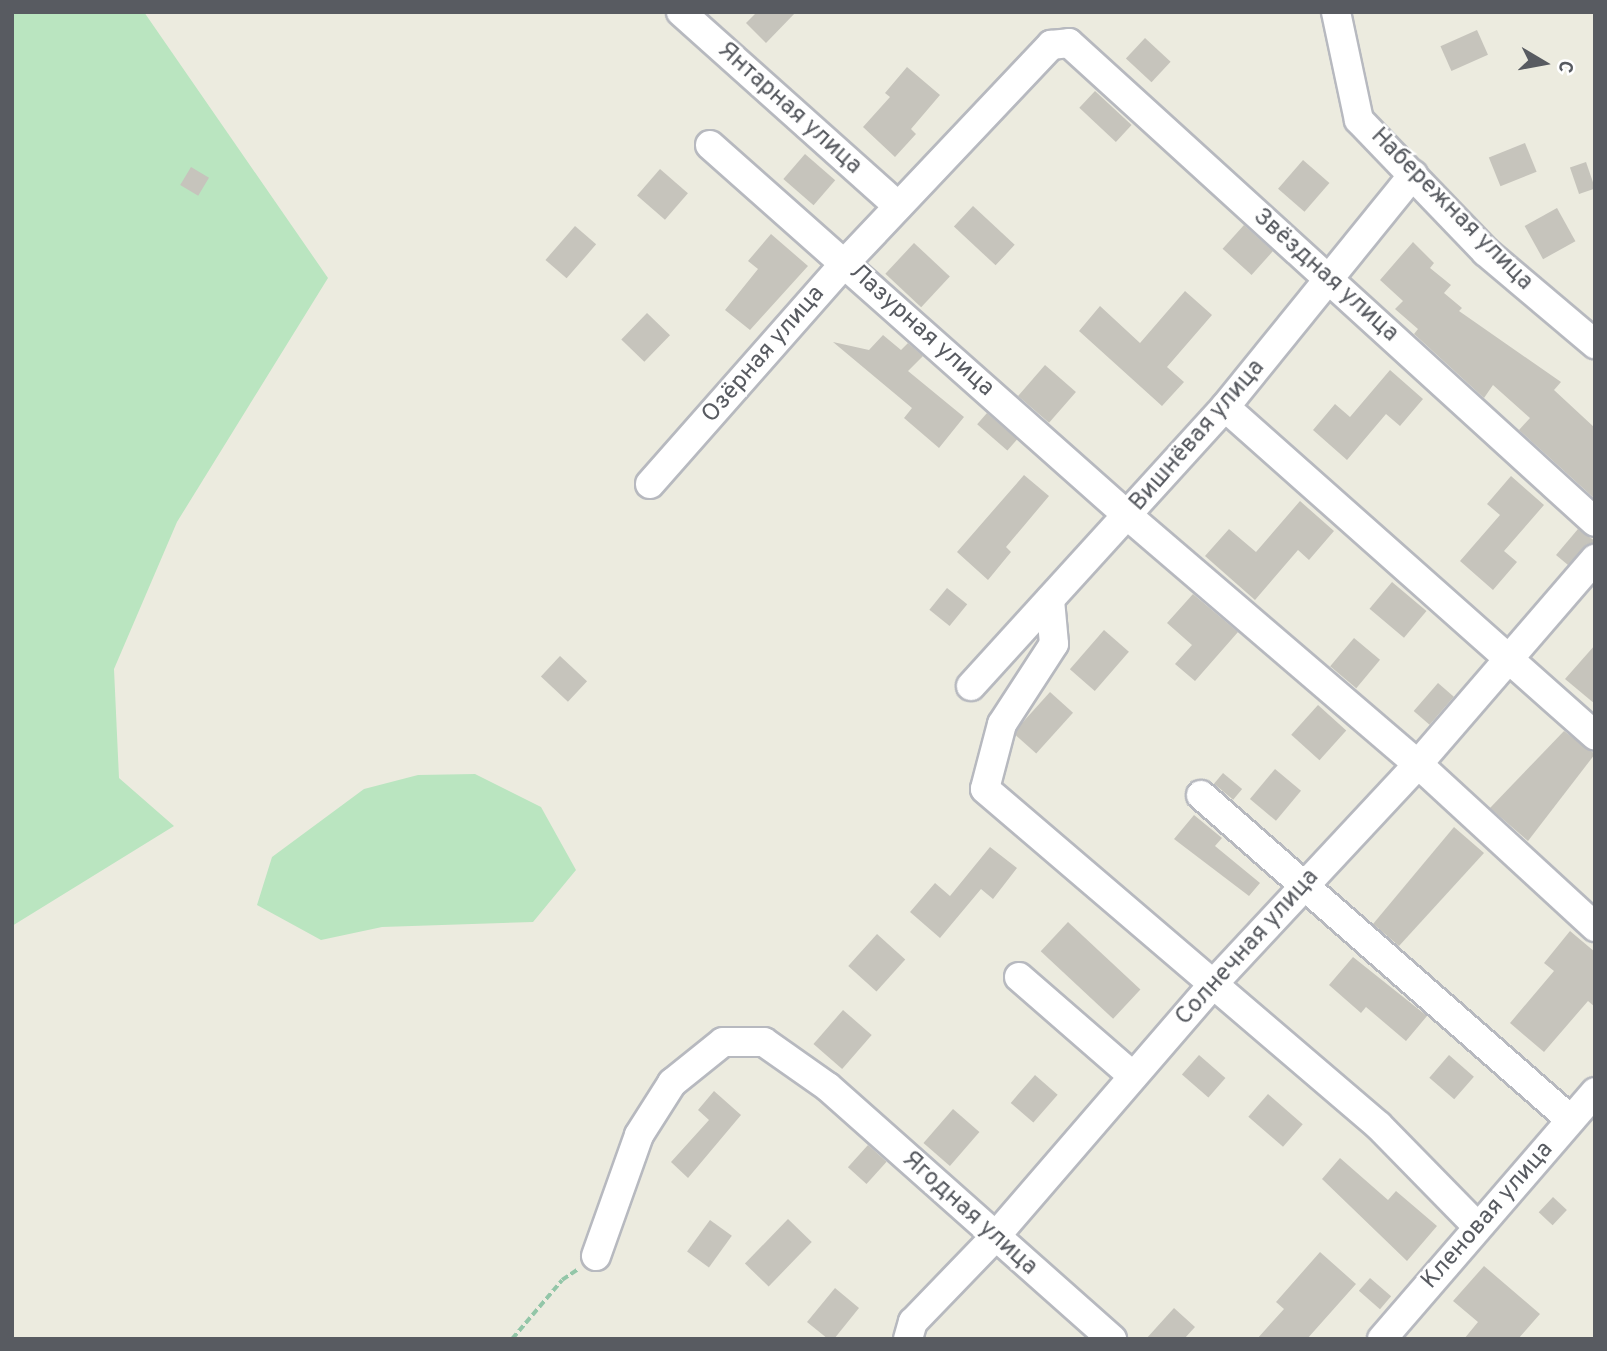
<!DOCTYPE html>
<html>
<head>
<meta charset="utf-8">
<style>
  body { margin:0 }
  #map { position:relative; width:1607px; height:1351px; overflow:hidden; background:#ecebdf; font-family:Overpass,sans-serif }
  div>[style] { position:absolute }
  [style*='--x'] { left:calc(var(--x)*1px); top:calc(var(--y)*1px); width:calc(var(--w)*1px); rotate:calc(var(--a)*1deg) }
  .green>* { inset:0; background:#bae5c0 }
  .building>* { inset:0; background:#c6c4bc; transform-origin:0 0 }
  .path>* { height:3.5px; margin-top:-1.75px; transform-origin:0; background:repeating-linear-gradient(90deg,#93c6a8 0 7px,transparent 0 10.5px) }
  .roads { filter:drop-shadow(2px 0 #b7b9bf) drop-shadow(-2px 0 #b7b9bf) drop-shadow(0 2px #b7b9bf) drop-shadow(0 -2px #b7b9bf) }
  .minor>* { height:28px; margin:-14px; padding:0 14px; transform-origin:14px; border-radius:14px; background:#fff }
  span { translate:-50% -50%; white-space:nowrap; text-align:center; line-height:1.15; -webkit-text-stroke:5px #fff; paint-order:stroke }
  .street-label { font-size:24px; color:#585b61 }
  .frame { position:absolute; inset:0; border:14px solid #585b61; pointer-events:none }
  .north { position:absolute; left:1509px; top:28px; width:70px; height:70px; -webkit-text-stroke:5px #fff; paint-order:stroke; rotate:100deg; font-size:19px; font-weight:700; line-height:28px; text-align:center; color:#585b61 }
  .north::after { content:''; display:block; margin:auto; width:24px; height:32px; background:#585b61; clip-path:polygon(50% 0,100% 100%,50% 72%,0 100%) }
</style>
</head>
<body>
<div id="map">
  <div class="green">
    <div style="clip-path:polygon(12px 12px,144px 12px,328px 278px,177px 522px,114px 669px,119px 778px,174px 826px,12px 926px)"></div>
    <div style="clip-path:polygon(475px 774px,541px 807px,576px 870px,533px 922px,382px 927px,321px 940px,257px 905px,272px 857px,364px 789px,418px 775px)"></div>
  </div>
  <div class="building">
    <div style="clip-path:polygon(757px 12px,796px 12px,766px 43px,746px 23px)"></div>
    <div style="left:1477px;top:30px;width:27px;height:40px;rotate:66deg"></div>
    <div style="left:1145px;top:38px;width:35px;height:28px;rotate:43deg"></div>
    <div style="clip-path:polygon(907px 67px,940px 95px,911px 129px,916px 134px,895px 157px,863px 127px,890px 97px,885px 93px)"></div>
    <div style="left:1095px;top:91px;width:50px;height:23px;rotate:43deg"></div>
    <div style="left:1525px;top:143px;width:31px;height:39px;rotate:68deg"></div>
    <div style="left:805px;top:154px;width:40px;height:33px;rotate:41deg"></div>
    <div style="left:1303px;top:160px;width:35px;height:38px;rotate:41deg"></div>
    <div style="left:1586px;top:162px;width:28px;height:17px;rotate:71deg"></div>
    <div style="left:191px;top:167px;width:21px;height:21px;rotate:31deg"></div>
    <div style="left:660px;top:169px;width:37px;height:35px;rotate:41deg"></div>
    <div style="left:973px;top:206px;width:57px;height:28px;rotate:43deg"></div>
    <div style="left:1557px;top:208px;width:38px;height:37px;rotate:61deg"></div>
    <div style="left:1244px;top:225px;width:39px;height:32px;rotate:42deg"></div>
    <div style="left:575px;top:226px;width:28px;height:45px;rotate:41deg"></div>
    <div style="clip-path:polygon(771px 234px,808px 266px,750px 330px,725px 310px,758px 269px,748px 261px)"></div>
    <div style="clip-path:polygon(1413px 242px,1434px 263px,1430px 268px,1451px 285px,1444px 293px,1462px 308px,1459px 311px,1561px 382px,1554px 390px,1595px 428px,1595px 499px,1519px 430px,1530px 418px,1493px 385px,1484px 398px,1414px 334px,1418px 329px,1395px 309px,1403px 301px,1380px 280px)"></div>
    <div style="left:914px;top:243px;width:49px;height:42px;rotate:43deg"></div>
    <div style="clip-path:polygon(1185px 291px,1212px 315px,1167px 367px,1184px 382px,1162px 406px,1079px 331px,1100px 306px,1140px 343px)"></div>
    <div style="left:647px;top:313px;width:32px;height:37px;rotate:44deg"></div>
    <div style="clip-path:polygon(883px 335px,901px 350px,908px 343px,923px 356px,908px 371px,964px 417px,939px 448px,904px 418px,912px 408px,833px 342px,869px 350px)"></div>
    <div style="left:1045px;top:365px;width:41px;height:41px;rotate:41deg"></div>
    <div style="clip-path:polygon(1390px 370px,1423px 399px,1400px 426px,1386px 414px,1347px 460px,1313px 430px,1335px 404px,1350px 417px)"></div>
    <div style="left:987px;top:413px;width:40px;height:15px;rotate:41deg"></div>
    <div style="clip-path:polygon(1024px 475px,1049px 496px,1006px 547px,1011px 552px,988px 580px,957px 552px)"></div>
    <div style="clip-path:polygon(1511px 476px,1544px 505px,1504px 551px,1517px 562px,1493px 590px,1460px 561px,1500px 515px,1487px 504px)"></div>
    <div style="clip-path:polygon(1300px 501px,1334px 531px,1309px 560px,1298px 550px,1255px 600px,1205px 556px,1229px 529px,1256px 552px)"></div>
    <div style="clip-path:polygon(1578px 529px,1595px 541px,1568px 565px,1556px 555px)"></div>
    <div style="left:1392px;top:582px;width:45px;height:35px;rotate:40deg"></div>
    <div style="left:947px;top:588px;width:26px;height:28px;rotate:39deg"></div>
    <div style="clip-path:polygon(1193px 594px,1238px 632px,1195px 681px,1175px 664px,1192px 645px,1167px 623px)"></div>
    <div style="left:1104px;top:630px;width:33px;height:52px;rotate:41deg"></div>
    <div style="left:1354px;top:638px;width:34px;height:37px;rotate:40deg"></div>
    <div style="clip-path:polygon(1595px 645px,1595px 704px,1565px 679px)"></div>
    <div style="left:560px;top:656px;width:37px;height:28px;rotate:43deg"></div>
    <div style="left:1438px;top:683px;width:21px;height:37px;rotate:41deg"></div>
    <div style="left:1050px;top:692px;width:31px;height:55px;rotate:42deg"></div>
    <div style="left:1318px;top:705px;width:38px;height:40px;rotate:42deg"></div>
    <div style="clip-path:polygon(1564px 731px,1595px 754px,1528px 841px,1490px 808px)"></div>
    <div style="left:1275px;top:769px;width:34px;height:39px;rotate:40deg"></div>
    <div style="left:1223px;top:773px;width:25px;height:14px;rotate:40deg"></div>
    <div style="clip-path:polygon(1194px 815px,1222px 838px,1215px 846px,1260px 883px,1249px 896px,1174px 839px)"></div>
    <div style="clip-path:polygon(1454px 827px,1484px 853px,1399px 946px,1373px 924px)"></div>
    <div style="clip-path:polygon(990px 847px,1017px 868px,993px 899px,981px 889px,940px 938px,910px 912px,935px 883px,950px 896px)"></div>
    <div style="left:1068px;top:922px;width:99px;height:40px;rotate:43deg"></div>
    <div style="clip-path:polygon(1570px 931px,1595px 952px,1595px 1007px,1588px 1001px,1544px 1052px,1510px 1023px,1554px 971px,1544px 963px)"></div>
    <div style="left:877px;top:934px;width:38px;height:43px;rotate:42deg"></div>
    <div style="clip-path:polygon(1353px 957px,1427px 1016px,1406px 1041px,1366px 1007px,1361px 1013px,1329px 985px)"></div>
    <div style="left:843px;top:1010px;width:38px;height:45px;rotate:41deg"></div>
    <div style="left:1199px;top:1055px;width:35px;height:26px;rotate:41deg"></div>
    <div style="left:1449px;top:1055px;width:33px;height:30px;rotate:41deg"></div>
    <div style="left:1035px;top:1075px;width:30px;height:37px;rotate:41deg"></div>
    <div style="clip-path:polygon(714px 1091px,741px 1115px,688px 1178px,671px 1162px,709px 1120px,698px 1110px)"></div>
    <div style="left:1268px;top:1094px;width:46px;height:30px;rotate:41deg"></div>
    <div style="left:953px;top:1109px;width:35px;height:45px;rotate:41deg"></div>
    <div style="left:868px;top:1145px;width:25px;height:30px;rotate:42deg"></div>
    <div style="clip-path:polygon(1340px 1158px,1388px 1200px,1396px 1191px,1437px 1226px,1407px 1261px,1322px 1179px)"></div>
    <div style="left:1553px;top:1197px;width:19px;height:21px;rotate:43deg"></div>
    <div style="left:788px;top:1219px;width:33px;height:62px;rotate:44deg"></div>
    <div style="left:710px;top:1220px;width:27px;height:39px;rotate:36deg"></div>
    <div style="clip-path:polygon(1320px 1252px,1356px 1284px,1307px 1339px,1257px 1339px,1284px 1309px,1276px 1302px)"></div>
    <div style="clip-path:polygon(1484px 1266px,1540px 1314px,1518px 1339px,1464px 1339px,1478px 1322px,1453px 1301px)"></div>
    <div style="left:1370px;top:1278px;width:28px;height:17px;rotate:41deg"></div>
    <div style="clip-path:polygon(835px 1288px,859px 1308px,834px 1339px,828px 1339px,807px 1322px)"></div>
    <div style="clip-path:polygon(1174px 1308px,1195px 1327px,1184px 1339px,1146px 1339px)"></div>
  </div>
  <div class="path">
    <div style="--x:512;--y:1339;--w:77;--a:-49.7"></div>
    <div style="--x:562;--y:1280;--w:18;--a:-34"></div>
  </div>
  <div class="roads">
    <div class="minor">
      <div style="--x:681;--y:12;--w:291;--a:41.8"></div>
      <div style="--x:1336;--y:12;--w:110;--a:78"></div>
      <div style="--x:1359;--y:120;--w:183;--a:46.1"></div>
      <div style="--x:1486;--y:252;--w:143;--a:40.2"></div>
      <div style="--x:710;--y:145;--w:557;--a:41.58"></div>
      <div style="--x:1127;--y:515;--w:383;--a:40.6"></div>
      <div style="--x:1418;--y:764;--w:241;--a:42.6"></div>
      <div style="--x:1225;--y:407;--w:495;--a:41.6"></div>
      <div style="--x:650;--y:484;--w:292;--a:-48.6"></div>
      <div style="--x:843;--y:265;--w:303;--a:-46.6"></div>
      <div style="--x:1051;--y:45;--w:18;--a:-6"></div>
      <div style="--x:1069;--y:43;--w:711;--a:42.32"></div>
      <div style="--x:1050;--y:600;--w:44;--a:84.8"></div>
      <div style="--x:1054;--y:644;--w:95;--a:123"></div>
      <div style="--x:1002;--y:724;--w:67;--a:104.7"></div>
      <div style="--x:985;--y:789;--w:518;--a:40.54"></div>
      <div style="--x:1379;--y:1126;--w:141;--a:45.6"></div>
      <div style="--x:971;--y:686;--w:377;--a:-47.7"></div>
      <div style="--x:1225;--y:407;--w:299;--a:-51"></div>
      <div style="--x:1201;--y:795;--w:492;--a:41.3"></div>
      <div style="--x:1019;--y:977;--w:151;--a:41"></div>
      <div style="--x:596;--y:1256;--w:128;--a:-70.4"></div>
      <div style="--x:639;--y:1135;--w:62;--a:-57.6"></div>
      <div style="--x:672;--y:1083;--w:65;--a:-38.8"></div>
      <div style="--x:723;--y:1042;--w:41;--a:0"></div>
      <div style="--x:764;--y:1042;--w:78;--a:35.1"></div>
      <div style="--x:828;--y:1087;--w:380;--a:41.6"></div>
      <div style="--x:908;--y:1339;--w:18;--a:-74"></div>
      <div style="--x:913;--y:1322;--w:117;--a:-46"></div>
      <div style="--x:994;--y:1238;--w:337;--a:-49.2"></div>
      <div style="--x:1214;--y:983;--w:299;--a:-47"></div>
      <div style="--x:1418;--y:764;--w:271;--a:-49.2"></div>
      <div style="--x:1382;--y:1339;--w:326;--a:-49.2"></div>
    </div>
  </div>
  <div class="street-label">
    <span style="left:789px;top:109px;rotate:42deg">Янтарная улица</span>
    <span style="left:1451px;top:210px;rotate:45deg">Набережная улица</span>
    <span style="left:1325px;top:276px;rotate:42deg">Звёздная улица</span>
    <span style="left:921px;top:331px;rotate:42deg">Лазурная улица</span>
    <span style="left:764px;top:355px;rotate:-49deg">Озёрная улица</span>
    <span style="left:1198px;top:436px;rotate:-49deg">Вишнёвая улица</span>
    <span style="left:1248px;top:948px;rotate:-48deg">Солнечная улица</span>
    <span style="left:969px;top:1214px;rotate:42deg">Ягодная улица</span>
    <span style="left:1488px;top:1216px;rotate:-49deg">Кленовая улица</span>
  </div>
  <div class="frame"></div>
  <div class="north">С</div>
</div>
</body>
</html>
